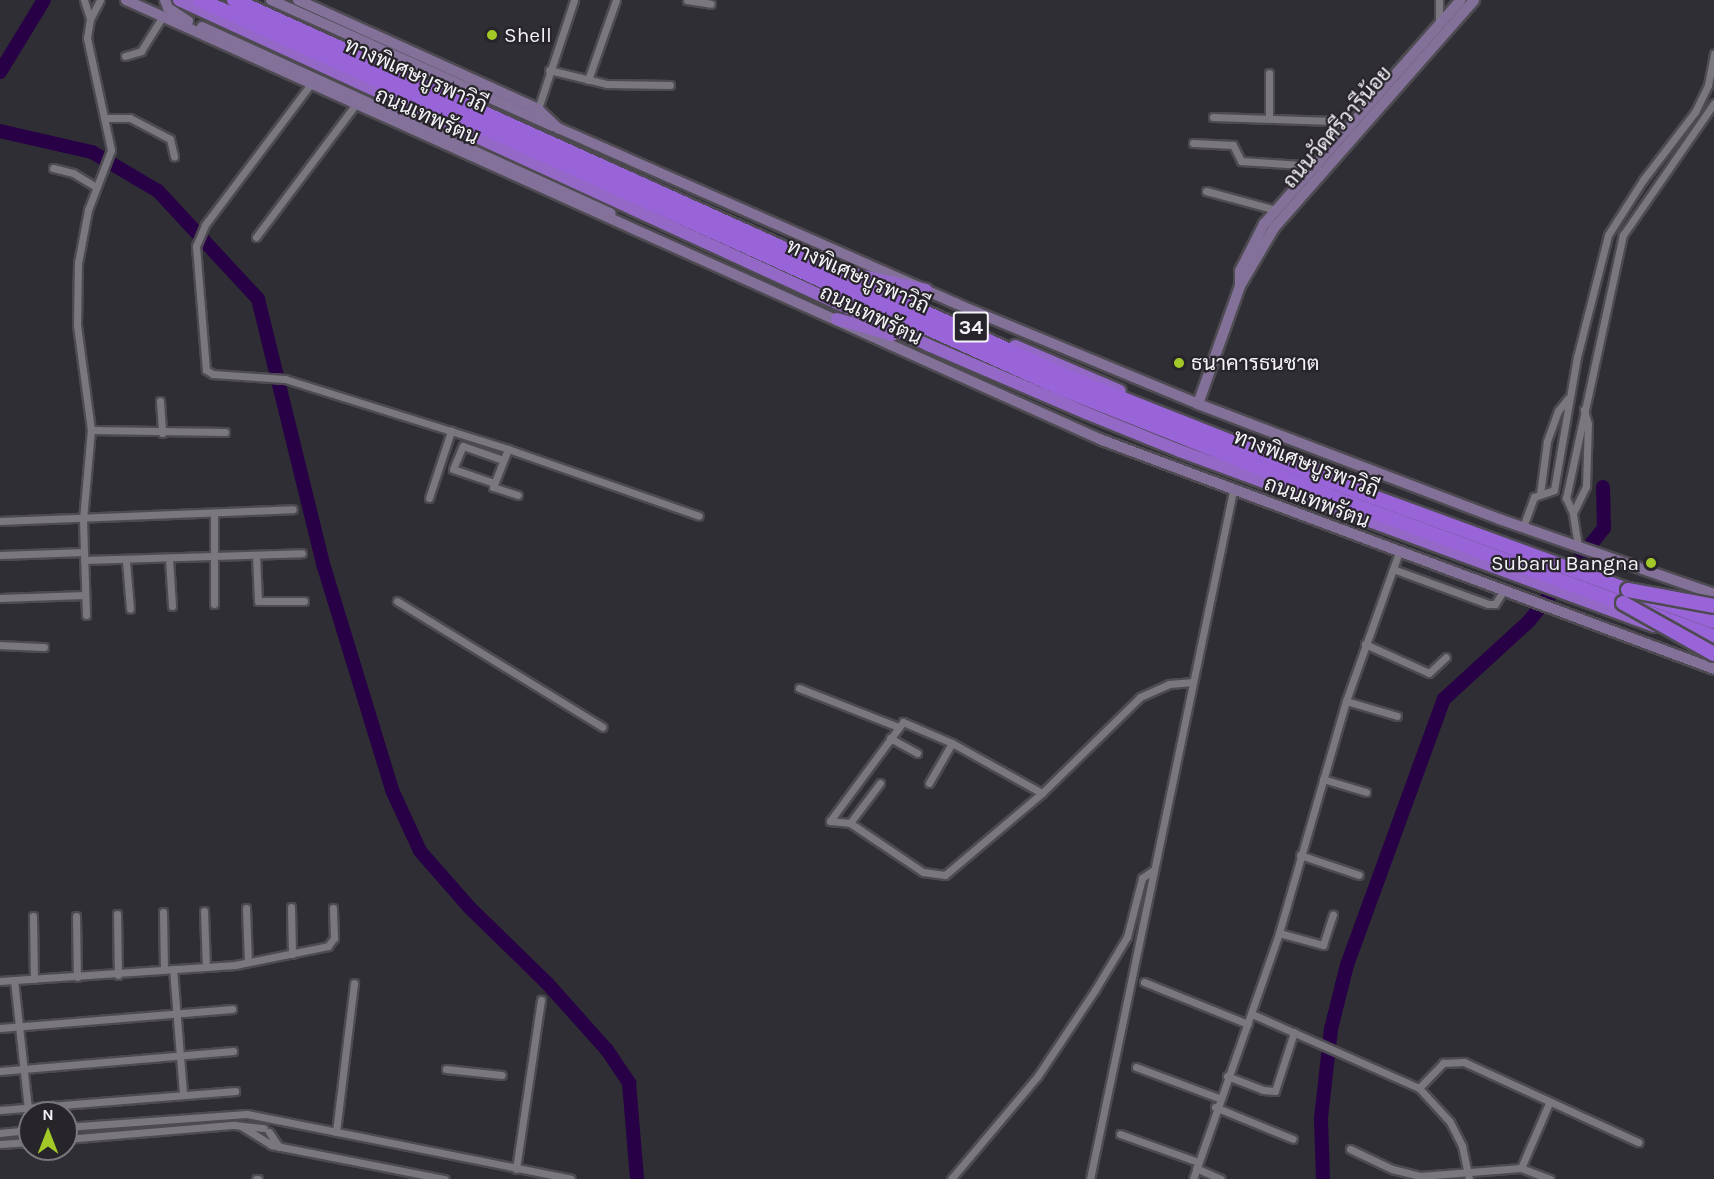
<!DOCTYPE html>
<html>
<head>
<meta charset="utf-8">
<style>
  body { margin:0 }
  #map { position:relative; width:1714px; height:1179px; overflow:hidden; background:#302e35; font-family:Karla,Sarabun,sans-serif }
  div>[style] { position:absolute }
  [style*='--x'] { left:calc(var(--x)*1px); top:calc(var(--y)*1px); width:calc(var(--w)*1px); rotate:calc(var(--a)*1deg) }
  .river>* { height:14px; margin:-7px; padding:0 7px; transform-origin:7px; border-radius:7px; background:#270046 }
  .roads { filter:drop-shadow(2px 0 #4d4b51) drop-shadow(-2px 0 #4d4b51) drop-shadow(0 2px #4d4b51) drop-shadow(0 -2px #4d4b51) }
  .minor>* { height:7px; margin:-3.5px; padding:0 3.5px; transform-origin:3.5px; border-radius:3.5px; background:#7a777f }
  .secondary>* { height:10px; margin:-5px; padding:0 5px; transform-origin:5px; border-radius:5px; background:#84719a }
  .trunk>* { height:12px; margin:-6px; padding:0 6px; transform-origin:6px; border-radius:6px; background:#9468c7 }
  .motorway>* { height:14px; margin:-7px; padding:0 7px; transform-origin:7px; border-radius:7px; background:#9a64d9 }
  .bridges { filter:drop-shadow(2px 0 #4d4b51) drop-shadow(-2px 0 #4d4b51) drop-shadow(0 2px #4d4b51) drop-shadow(0 -2px #4d4b51) }
  .motorway-bridge>* { height:14px; margin:-7px; padding:0 7px; transform-origin:7px; border-radius:7px; background:#9a64d9 }
  .dots>* { width:16px; height:16px; translate:-50% -50%; box-sizing:border-box; border:3px solid #27242a; border-radius:50% }
  span { translate:-50% -50%; white-space:nowrap; text-align:center; line-height:1.15; -webkit-text-stroke:4.5px #27242a; paint-order:stroke }
  .shield-label span { padding:2px 4px; background:#27242a; border:2px solid; border-radius:4px; -webkit-text-stroke-width:0 }
  .shield-label { font-size:20px; color:#f4f3f7; font-weight:700 }
  .poi-label { font-size:21px; color:#f4f3f7 }
  .left { translate:0 -50%; text-align:left }
  .right { translate:-100% -50%; text-align:right }
  .street-label { font-size:21px; color:#f4f3f7 }
  .north { position:absolute; left:18px; top:1101px; width:60px; height:60px; box-sizing:border-box; background:#27242a; border:2px solid #79777c; border-radius:50%; rotate:0deg; font-size:16px; font-weight:700; line-height:24px; text-align:center; color:#f4f3f7 }
  .north::after { content:''; display:block; margin:auto; width:21px; height:27px; background:#a2c927; clip-path:polygon(50% 0,100% 100%,50% 72%,0 100%) }
</style>
</head>
<body>
<div id="map">
  <div class="river">
    <div style="--x:0;--y:72;--w:84;--a:-58.6"></div>
    <div style="--x:0;--y:131;--w:94;--a:12.9"></div>
    <div style="--x:92;--y:152;--w:77;--a:30.6"></div>
    <div style="--x:158;--y:191;--w:147;--a:47.2"></div>
    <div style="--x:258;--y:299;--w:276;--a:76.2"></div>
    <div style="--x:324;--y:567;--w:233;--a:73"></div>
    <div style="--x:392;--y:790;--w:67;--a:65.3"></div>
    <div style="--x:420;--y:851;--w:74;--a:48.8"></div>
    <div style="--x:469;--y:907;--w:109;--a:44.3"></div>
    <div style="--x:547;--y:983;--w:90;--a:48.2"></div>
    <div style="--x:607;--y:1050;--w:40;--a:56"></div>
    <div style="--x:629;--y:1083;--w:96;--a:85.2"></div>
    <div style="--x:1323;--y:1179;--w:61;--a:-91.9"></div>
    <div style="--x:1321;--y:1118;--w:90;--a:-83.6"></div>
    <div style="--x:1331;--y:1029;--w:66;--a:-76"></div>
    <div style="--x:1347;--y:965;--w:283;--a:-70"></div>
    <div style="--x:1444;--y:699;--w:115;--a:-42.5"></div>
    <div style="--x:1529;--y:621;--w:119;--a:-51.1"></div>
    <div style="--x:1604;--y:528;--w:41;--a:-91.4"></div>
  </div>
  <div class="roads">
    <div class="minor">
      <div style="--x:84;--y:0;--w:20;--a:72"></div>
      <div style="--x:687;--y:0;--w:24;--a:9"></div>
      <div style="--x:1439;--y:0;--w:24;--a:90"></div>
      <div style="--x:125;--y:56;--w:17;--a:-17"></div>
      <div style="--x:141;--y:51;--w:40;--a:-58"></div>
      <div style="--x:549;--y:70;--w:60;--a:13.6"></div>
      <div style="--x:607;--y:84;--w:63;--a:0.9"></div>
      <div style="--x:588;--y:80;--w:85;--a:-70.7"></div>
      <div style="--x:310;--y:85;--w:175;--a:126.9"></div>
      <div style="--x:205;--y:225;--w:23;--a:113"></div>
      <div style="--x:196;--y:246;--w:124;--a:85.4"></div>
      <div style="--x:206;--y:370;--w:8;--a:30"></div>
      <div style="--x:213;--y:374;--w:72;--a:4"></div>
      <div style="--x:285;--y:379;--w:234;--a:17.4"></div>
      <div style="--x:508;--y:449;--w:202;--a:19.3"></div>
      <div style="--x:538;--y:109;--w:115;--a:-71.7"></div>
      <div style="--x:1213;--y:117;--w:121;--a:1.9"></div>
      <div style="--x:1334;--y:121;--w:16;--a:30"></div>
      <div style="--x:106;--y:118;--w:24;--a:0"></div>
      <div style="--x:130;--y:118;--w:45;--a:27.7"></div>
      <div style="--x:170;--y:139;--w:18;--a:77"></div>
      <div style="--x:1269;--y:118;--w:45;--a:-90"></div>
      <div style="--x:1193;--y:143;--w:40;--a:2.9"></div>
      <div style="--x:1233;--y:145;--w:18;--a:63"></div>
      <div style="--x:1241;--y:161;--w:76;--a:3.8"></div>
      <div style="--x:53;--y:168;--w:21;--a:14"></div>
      <div style="--x:73;--y:173;--w:27;--a:31"></div>
      <div style="--x:1206;--y:191;--w:73;--a:15.2"></div>
      <div style="--x:256;--y:237;--w:165;--a:-53.1"></div>
      <div style="--x:160;--y:401;--w:32;--a:86"></div>
      <div style="--x:91;--y:430;--w:134;--a:0.9"></div>
      <div style="--x:508;--y:449;--w:41;--a:111.5"></div>
      <div style="--x:493;--y:487;--w:26;--a:18"></div>
      <div style="--x:494;--y:483;--w:43;--a:-161.1"></div>
      <div style="--x:453;--y:469;--w:25;--a:-67"></div>
      <div style="--x:463;--y:446;--w:42;--a:19.3"></div>
      <div style="--x:1540;--y:494;--w:53;--a:-82.5"></div>
      <div style="--x:1547;--y:441;--w:32;--a:-70"></div>
      <div style="--x:1558;--y:411;--w:16;--a:-52"></div>
      <div style="--x:429;--y:498;--w:71;--a:-71.8"></div>
      <div style="--x:214;--y:513;--w:91;--a:90"></div>
      <div style="--x:1573;--y:513;--w:30;--a:-64"></div>
      <div style="--x:1586;--y:486;--w:62;--a:-88.2"></div>
      <div style="--x:1588;--y:424;--w:15;--a:-106"></div>
      <div style="--x:0;--y:521;--w:293;--a:-2.3"></div>
      <div style="--x:1523;--y:527;--w:32;--a:-70"></div>
      <div style="--x:1534;--y:497;--w:21;--a:-19"></div>
      <div style="--x:1554;--y:490;--w:135;--a:-80.2"></div>
      <div style="--x:1577;--y:357;--w:126;--a:-75.7"></div>
      <div style="--x:1608;--y:235;--w:65;--a:-57.5"></div>
      <div style="--x:1643;--y:180;--w:86;--a:-52.6"></div>
      <div style="--x:1695;--y:112;--w:30;--a:-64"></div>
      <div style="--x:1708;--y:85;--w:32;--a:-79"></div>
      <div style="--x:1578;--y:546;--w:33;--a:-99"></div>
      <div style="--x:1573;--y:513;--w:17;--a:-115"></div>
      <div style="--x:1566;--y:498;--w:269;--a:-77.8"></div>
      <div style="--x:1623;--y:235;--w:160;--a:-55.4"></div>
      <div style="--x:0;--y:555;--w:84;--a:-2"></div>
      <div style="--x:256;--y:555;--w:46;--a:87.5"></div>
      <div style="--x:258;--y:601;--w:46;--a:0"></div>
      <div style="--x:169;--y:558;--w:48;--a:86.4"></div>
      <div style="--x:84;--y:560;--w:218;--a:-1.8"></div>
      <div style="--x:126;--y:561;--w:48;--a:85.2"></div>
      <div style="--x:1393;--y:569;--w:101;--a:20.2"></div>
      <div style="--x:1488;--y:604;--w:7;--a:0"></div>
      <div style="--x:1495;--y:604;--w:15;--a:-58"></div>
      <div style="--x:0;--y:598;--w:85;--a:-2"></div>
      <div style="--x:397;--y:601;--w:241;--a:31.5"></div>
      <div style="--x:86;--y:615;--w:96;--a:-91.8"></div>
      <div style="--x:83;--y:519;--w:89;--a:-84.9"></div>
      <div style="--x:91;--y:430;--w:106;--a:-97.6"></div>
      <div style="--x:77;--y:325;--w:62;--a:-89.1"></div>
      <div style="--x:78;--y:263;--w:54;--a:-79.3"></div>
      <div style="--x:88;--y:210;--w:64;--a:-69"></div>
      <div style="--x:111;--y:150;--w:115;--a:-102.1"></div>
      <div style="--x:87;--y:38;--w:19;--a:-81"></div>
      <div style="--x:90;--y:19;--w:21;--a:-62"></div>
      <div style="--x:1365;--y:644;--w:70;--a:24.4"></div>
      <div style="--x:1429;--y:673;--w:23;--a:-43"></div>
      <div style="--x:0;--y:645;--w:44;--a:2.6"></div>
      <div style="--x:799;--y:688;--w:106;--a:21.5"></div>
      <div style="--x:1346;--y:701;--w:53;--a:16.4"></div>
      <div style="--x:890;--y:738;--w:31;--a:29"></div>
      <div style="--x:1323;--y:779;--w:45;--a:16.8"></div>
      <div style="--x:880;--y:783;--w:50;--a:126.9"></div>
      <div style="--x:850;--y:823;--w:88;--a:33.9"></div>
      <div style="--x:923;--y:872;--w:22;--a:8"></div>
      <div style="--x:945;--y:875;--w:127;--a:-40.2"></div>
      <div style="--x:1042;--y:793;--w:137;--a:-44.4"></div>
      <div style="--x:1140;--y:697;--w:32;--a:-24"></div>
      <div style="--x:1169;--y:684;--w:24;--a:-5"></div>
      <div style="--x:929;--y:783;--w:46;--a:-60.1"></div>
      <div style="--x:850;--y:823;--w:20;--a:-174"></div>
      <div style="--x:830;--y:821;--w:123;--a:-53.6"></div>
      <div style="--x:903;--y:722;--w:53;--a:23.2"></div>
      <div style="--x:952;--y:743;--w:103;--a:29.1"></div>
      <div style="--x:1300;--y:855;--w:62;--a:18.7"></div>
      <div style="--x:291;--y:907;--w:47;--a:88.8"></div>
      <div style="--x:246;--y:908;--w:54;--a:87.9"></div>
      <div style="--x:204;--y:911;--w:56;--a:88"></div>
      <div style="--x:163;--y:912;--w:58;--a:89"></div>
      <div style="--x:117;--y:914;--w:61;--a:89.1"></div>
      <div style="--x:33;--y:916;--w:63;--a:89.1"></div>
      <div style="--x:76;--y:916;--w:61;--a:89.1"></div>
      <div style="--x:1279;--y:933;--w:46;--a:15.3"></div>
      <div style="--x:1323;--y:945;--w:32;--a:-72"></div>
      <div style="--x:173;--y:969;--w:125;--a:85.4"></div>
      <div style="--x:14;--y:980;--w:129;--a:83.8"></div>
      <div style="--x:0;--y:981;--w:236;--a:-3.9"></div>
      <div style="--x:235;--y:965;--w:95;--a:-11.5"></div>
      <div style="--x:328;--y:946;--w:10;--a:-53"></div>
      <div style="--x:334;--y:938;--w:30;--a:-92"></div>
      <div style="--x:1144;--y:982;--w:112;--a:22"></div>
      <div style="--x:1252;--y:1014;--w:183;--a:23.9"></div>
      <div style="--x:1419;--y:1088;--w:46;--a:47.6"></div>
      <div style="--x:1450;--y:1122;--w:27;--a:63"></div>
      <div style="--x:1462;--y:1146;--w:34;--a:78"></div>
      <div style="--x:0;--y:1028;--w:233;--a:-4.7"></div>
      <div style="--x:1136;--y:1067;--w:89;--a:20.5"></div>
      <div style="--x:446;--y:1069;--w:56;--a:6.1"></div>
      <div style="--x:0;--y:1071;--w:234;--a:-4.9"></div>
      <div style="--x:1227;--y:1076;--w:39;--a:21"></div>
      <div style="--x:1263;--y:1090;--w:12;--a:5"></div>
      <div style="--x:1275;--y:1091;--w:62;--a:-72.1"></div>
      <div style="--x:1419;--y:1088;--w:35;--a:-46"></div>
      <div style="--x:1443;--y:1063;--w:21;--a:-3"></div>
      <div style="--x:1464;--y:1062;--w:192;--a:24.7"></div>
      <div style="--x:1215;--y:1107;--w:84;--a:22.3"></div>
      <div style="--x:0;--y:1110;--w:236;--a:-4.6"></div>
      <div style="--x:241;--y:1126;--w:36;--a:32"></div>
      <div style="--x:271;--y:1145;--w:177;--a:11.1"></div>
      <div style="--x:66;--y:1127;--w:181;--a:-4.1"></div>
      <div style="--x:247;--y:1114;--w:330;--a:11.3"></div>
      <div style="--x:269;--y:1132;--w:18;--a:56"></div>
      <div style="--x:336;--y:1132;--w:150;--a:-83.1"></div>
      <div style="--x:0;--y:1133;--w:30;--a:-6"></div>
      <div style="--x:1120;--y:1134;--w:83;--a:19.7"></div>
      <div style="--x:66;--y:1139;--w:169;--a:-4.8"></div>
      <div style="--x:234;--y:1125;--w:30;--a:6"></div>
      <div style="--x:0;--y:1144;--w:30;--a:-4"></div>
      <div style="--x:1350;--y:1149;--w:47;--a:25.5"></div>
      <div style="--x:1392;--y:1169;--w:29;--a:14"></div>
      <div style="--x:1420;--y:1176;--w:101;--a:-4.5"></div>
      <div style="--x:1521;--y:1168;--w:31;--a:21"></div>
      <div style="--x:1196;--y:1168;--w:27;--a:24"></div>
      <div style="--x:1521;--y:1168;--w:71;--a:-66.7"></div>
      <div style="--x:516;--y:1169;--w:171;--a:-81.6"></div>
      <div style="--x:256;--y:1179;--w:2;--a:0"></div>
      <div style="--x:951;--y:1179;--w:133;--a:-49.9"></div>
      <div style="--x:1037;--y:1077;--w:105;--a:-56.3"></div>
      <div style="--x:1095;--y:990;--w:62;--a:-58.9"></div>
      <div style="--x:1127;--y:937;--w:61;--a:-75.7"></div>
      <div style="--x:1142;--y:878;--w:12;--a:-35"></div>
      <div style="--x:1090;--y:1179;--w:703;--a:-78.26"></div>
      <div style="--x:1193;--y:1179;--w:261;--a:-70.7"></div>
      <div style="--x:1279;--y:933;--w:241;--a:-73.9"></div>
      <div style="--x:1346;--y:701;--w:158;--a:-70.4"></div>
    </div>
    <div class="secondary">
      <div style="--x:126;--y:0;--w:1071;--a:24.27"></div>
      <div style="--x:1102;--y:440;--w:653;--a:20.51"></div>
      <div style="--x:165;--y:0;--w:9;--a:69"></div>
      <div style="--x:168;--y:8;--w:24;--a:33"></div>
      <div style="--x:271;--y:0;--w:309;--a:24.1"></div>
      <div style="--x:298;--y:0;--w:264;--a:24.4"></div>
      <div style="--x:538;--y:109;--w:28;--a:44"></div>
      <div style="--x:558;--y:128;--w:436;--a:23.8"></div>
      <div style="--x:957;--y:304;--w:261;--a:22.5"></div>
      <div style="--x:1198;--y:404;--w:322;--a:20.9"></div>
      <div style="--x:1499;--y:519;--w:228;--a:19.2"></div>
      <div style="--x:202;--y:27;--w:449;--a:24.5"></div>
      <div style="--x:1240;--y:286;--w:15;--a:-90"></div>
      <div style="--x:1240;--y:271;--w:53;--a:-62.9"></div>
      <div style="--x:1264;--y:224;--w:298;--a:-48.7"></div>
      <div style="--x:1198;--y:404;--w:125;--a:-70.4"></div>
      <div style="--x:1240;--y:286;--w:67;--a:-59.6"></div>
      <div style="--x:1274;--y:228;--w:303;--a:-48.7"></div>
    </div>
    <div class="trunk">
      <div style="--x:179;--y:0;--w:825;--a:24.73"></div>
      <div style="--x:928;--y:345;--w:172;--a:23.3"></div>
      <div style="--x:1086;--y:413;--w:101;--a:22"></div>
      <div style="--x:1180;--y:451;--w:505;--a:20.26"></div>
      <div style="--x:845;--y:272;--w:83;--a:12.5"></div>
      <div style="--x:837;--y:319;--w:57;--a:16.2"></div>
      <div style="--x:1015;--y:346;--w:114;--a:23.2"></div>
      <div style="--x:1306;--y:465;--w:58;--a:20.3"></div>
    </div>
    <div class="motorway">
      <div style="--x:200;--y:0;--w:943;--a:24.28"></div>
      <div style="--x:1060;--y:388;--w:288;--a:21.8"></div>
      <div style="--x:1327;--y:495;--w:412;--a:20.1"></div>
      <div style="--x:234;--y:0;--w:917;--a:24.33"></div>
      <div style="--x:1070;--y:378;--w:277;--a:21.6"></div>
      <div style="--x:1327;--y:480;--w:412;--a:20.1"></div>
    </div>
  </div>
  <div class="bridges">
    <div class="motorway-bridge">
      <div style="--x:1628;--y:590;--w:87;--a:10.5"></div>
      <div style="--x:1623;--y:603;--w:104;--a:29.3"></div>
    </div>
  </div>
  <div class="dots">
    <div style="left:492px;top:35px;background:#a2c927"></div>
    <div style="left:1179px;top:363px;background:#a2c927"></div>
    <div style="left:1651px;top:563px;background:#a2c927"></div>
  </div>
  <div class="shield-label">
    <span style="left:971px;top:327px">34</span>
  </div>
  <div class="poi-label">
    <span class="left" style="left:504px;top:35px">Shell</span>
    <span class="left" style="left:1191px;top:363px">ธนาคารธนชาต</span>
    <span class="right" style="left:1639px;top:563px">Subaru Bangna</span>
  </div>
  <div class="street-label">
    <span style="left:416px;top:75px;rotate:24deg">ทางพิเศษบูรพาวิถี</span>
    <span style="left:427px;top:116px;rotate:24deg">ถนนเทพรัตน</span>
    <span style="left:1337px;top:127px;rotate:-49deg">ถนนวัดศรีวารีน้อย</span>
    <span style="left:858px;top:276px;rotate:24deg">ทางพิเศษบูรพาวิถี</span>
    <span style="left:871px;top:315px;rotate:26deg">ถนนเทพรัตน</span>
    <span style="left:1306px;top:463px;rotate:21deg">ทางพิเศษบูรพาวิถี</span>
    <span style="left:1317px;top:502px;rotate:21deg">ถนนเทพรัตน</span>
  </div>
  <div class="north">N</div>
</div>
</body>
</html>
